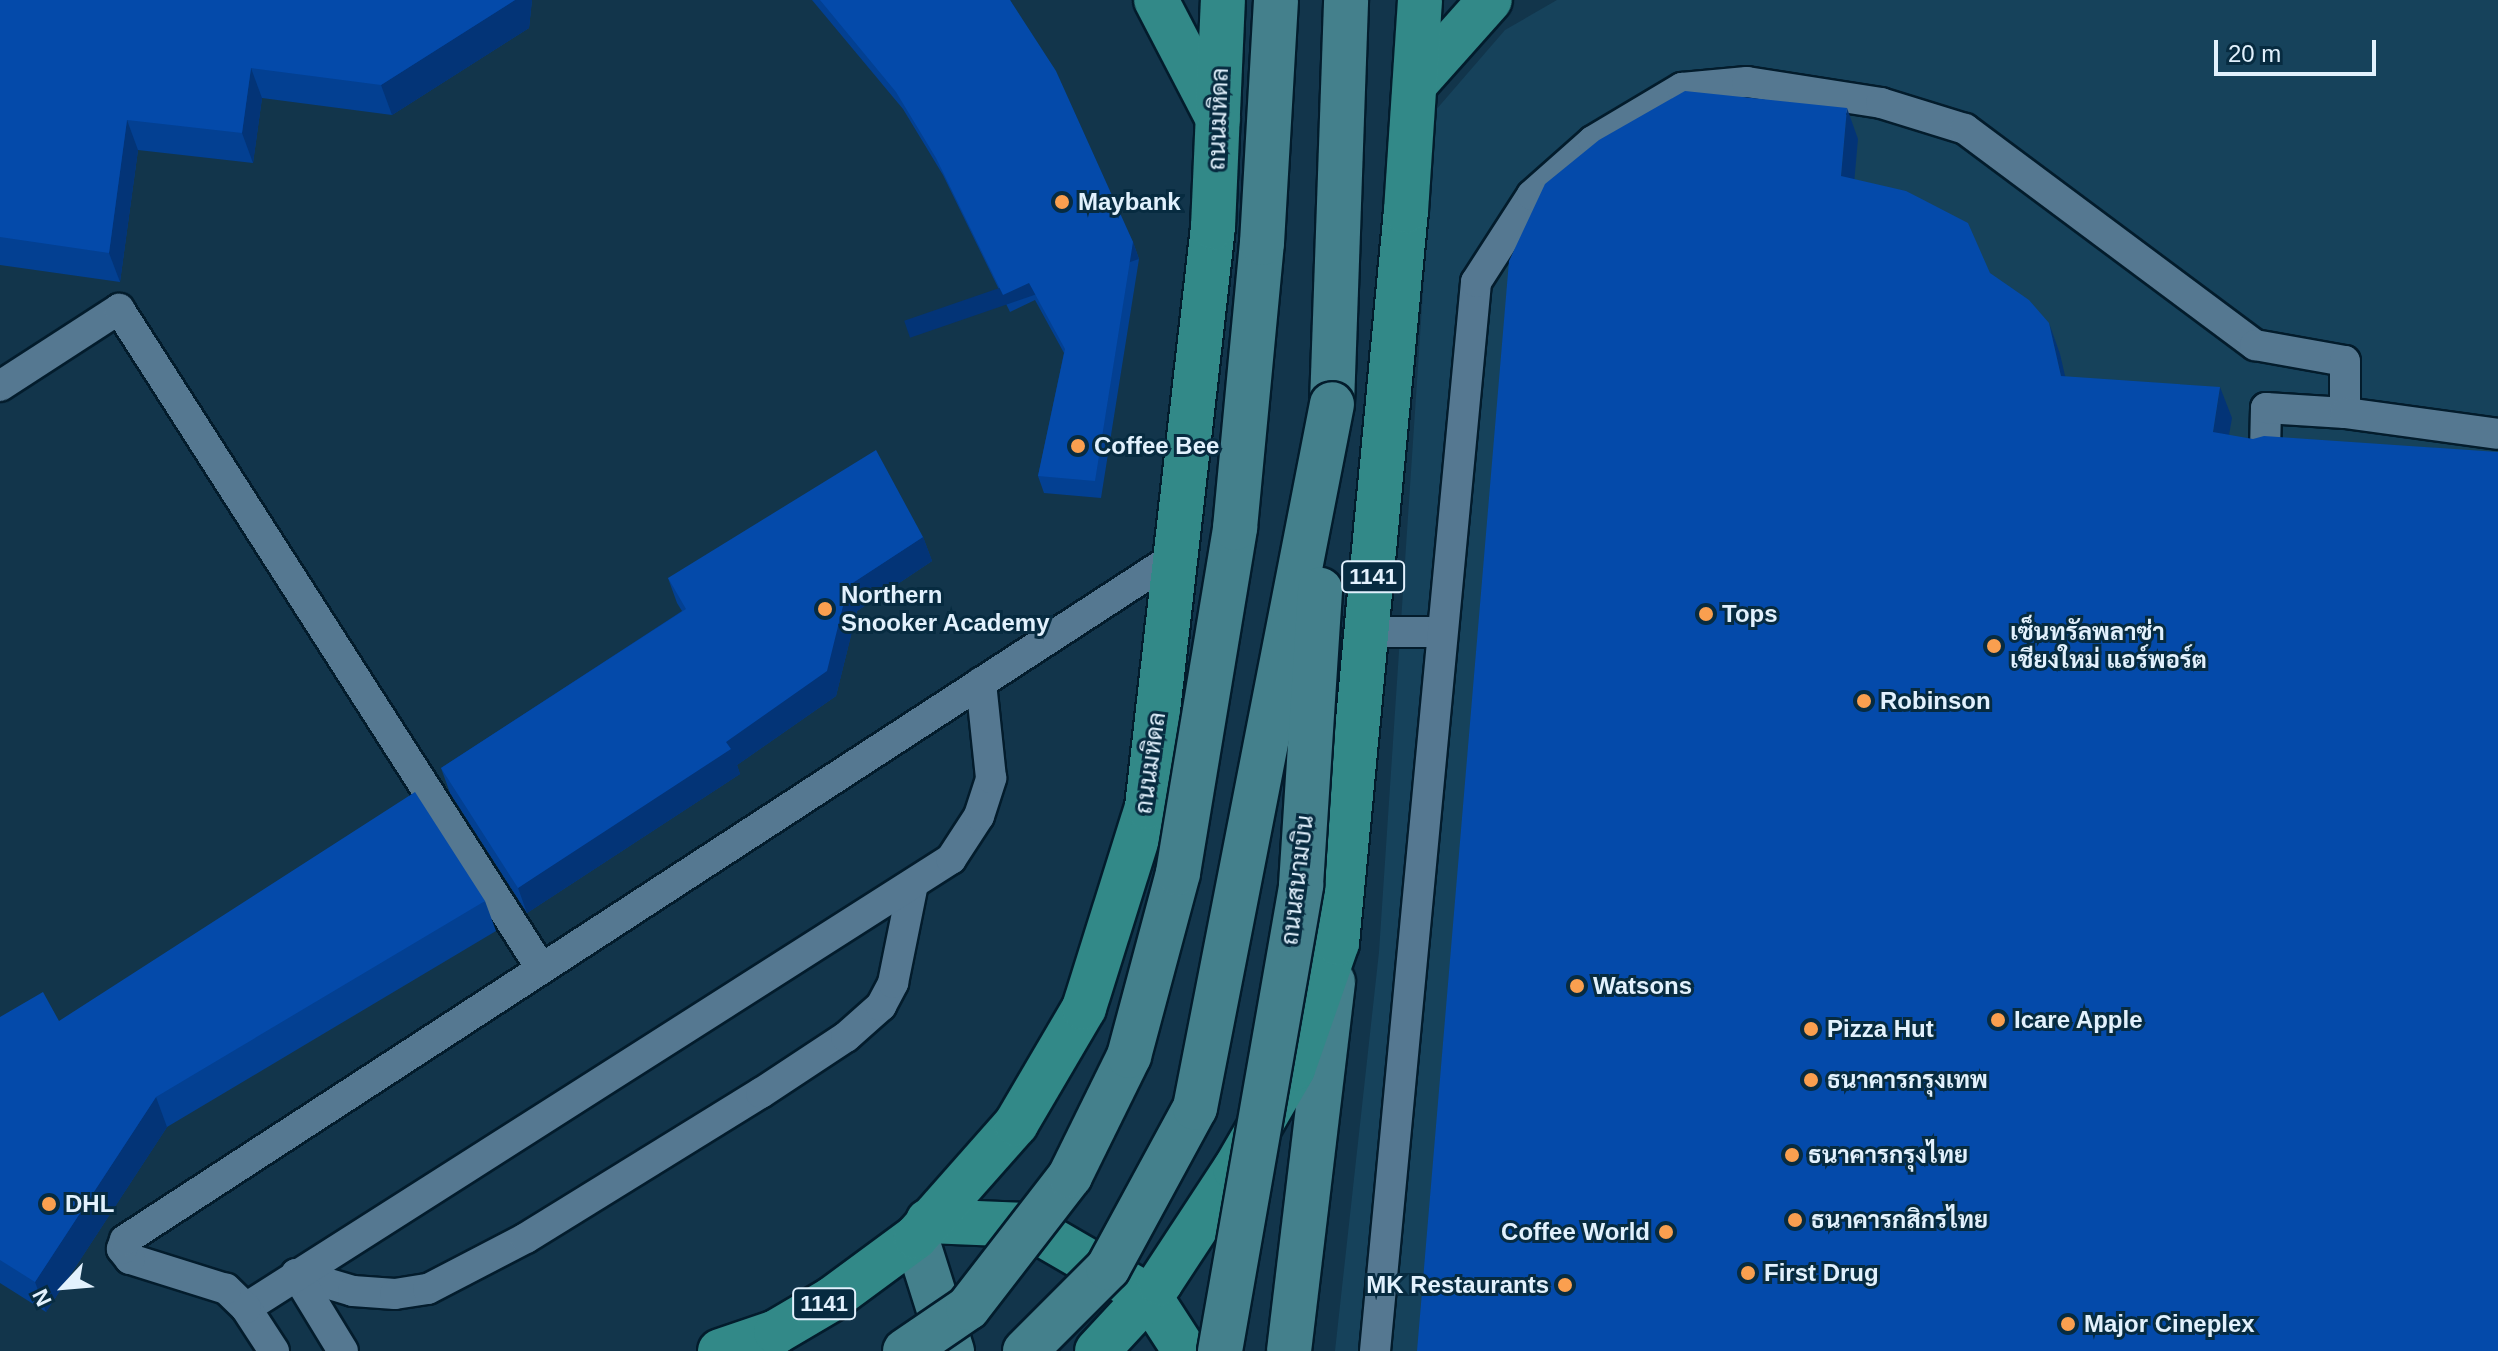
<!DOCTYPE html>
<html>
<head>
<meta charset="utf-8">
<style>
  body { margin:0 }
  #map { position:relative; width:2498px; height:1351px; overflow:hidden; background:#12354b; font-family:Helvetica,Sarabun,sans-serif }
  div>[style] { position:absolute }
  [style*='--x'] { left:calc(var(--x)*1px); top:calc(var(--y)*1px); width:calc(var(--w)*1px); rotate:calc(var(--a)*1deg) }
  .built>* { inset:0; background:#16425b }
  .roads { filter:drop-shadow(2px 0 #031c2c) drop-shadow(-2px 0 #031c2c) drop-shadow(0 2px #031c2c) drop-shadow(0 -2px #031c2c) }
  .service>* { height:30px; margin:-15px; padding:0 15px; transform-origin:15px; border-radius:15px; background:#557891 }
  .secondary>* { height:44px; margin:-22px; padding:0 22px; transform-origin:22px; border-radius:22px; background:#44808c }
  .primary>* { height:44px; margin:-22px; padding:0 22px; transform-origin:22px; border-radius:22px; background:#328988 }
  .bridges { filter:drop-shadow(2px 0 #031c2c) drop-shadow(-2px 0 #031c2c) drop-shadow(0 2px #031c2c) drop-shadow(0 -2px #031c2c) }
  .secondary-bridge>* { height:44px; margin:-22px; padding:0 22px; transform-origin:22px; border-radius:22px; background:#44808c }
  .wall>* { inset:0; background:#034092 }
  .shaded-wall>* { inset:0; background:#033477; transform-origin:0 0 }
  .building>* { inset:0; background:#044aaa }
  .dots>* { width:22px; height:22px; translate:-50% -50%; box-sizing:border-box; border:4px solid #072b40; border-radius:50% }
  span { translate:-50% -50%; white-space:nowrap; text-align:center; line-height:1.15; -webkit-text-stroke:6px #072b40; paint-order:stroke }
  .shield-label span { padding:2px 6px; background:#072b40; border:2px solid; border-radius:6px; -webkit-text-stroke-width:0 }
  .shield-label { font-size:22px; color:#e2f1fd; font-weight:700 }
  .street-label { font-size:24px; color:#e2f1fd }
  .poi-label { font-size:24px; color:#e2f1fd; font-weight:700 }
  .left { translate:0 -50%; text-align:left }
  .right { translate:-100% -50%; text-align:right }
  .north { position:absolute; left:24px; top:1247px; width:80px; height:80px; -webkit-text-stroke:6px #072b40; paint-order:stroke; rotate:244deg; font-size:22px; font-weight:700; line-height:32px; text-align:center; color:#e2f1fd }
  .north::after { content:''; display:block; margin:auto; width:28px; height:36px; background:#e2f1fd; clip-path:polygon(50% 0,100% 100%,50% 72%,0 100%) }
  .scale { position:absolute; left:2214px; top:40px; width:162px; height:36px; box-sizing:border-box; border:4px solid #e2f1fd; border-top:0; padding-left:10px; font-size:24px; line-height:28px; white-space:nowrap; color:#e2f1fd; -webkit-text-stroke:6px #072b40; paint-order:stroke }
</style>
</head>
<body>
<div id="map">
  <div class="built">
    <div style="clip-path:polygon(1557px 0,2498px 0,2498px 1351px,1335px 1351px,1379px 952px,1435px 111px,1505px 30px)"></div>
  </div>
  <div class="roads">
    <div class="service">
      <div style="--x:0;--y:386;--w:142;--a:-32.9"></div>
      <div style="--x:119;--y:309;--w:783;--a:57.37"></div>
      <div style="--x:2265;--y:452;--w:44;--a:-88.7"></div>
      <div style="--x:2266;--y:408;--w:79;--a:3.6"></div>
      <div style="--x:1369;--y:632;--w:73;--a:0"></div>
      <div style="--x:296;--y:1274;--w:59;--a:16.6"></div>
      <div style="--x:353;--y:1291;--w:42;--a:4.1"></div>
      <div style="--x:395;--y:1294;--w:33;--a:-9"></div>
      <div style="--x:428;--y:1289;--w:110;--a:-27.5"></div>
      <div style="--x:526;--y:1238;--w:276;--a:-31.7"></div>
      <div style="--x:761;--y:1093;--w:102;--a:-33.4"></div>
      <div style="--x:846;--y:1037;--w:47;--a:-41.5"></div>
      <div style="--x:881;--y:1006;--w:26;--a:-62"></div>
      <div style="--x:893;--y:983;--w:101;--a:-78.6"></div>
      <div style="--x:296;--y:1274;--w:90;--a:58.6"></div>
      <div style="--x:246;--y:1308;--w:836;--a:-32.49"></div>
      <div style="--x:951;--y:859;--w:51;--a:-56.9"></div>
      <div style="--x:979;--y:816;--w:40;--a:-72"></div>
      <div style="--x:991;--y:778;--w:96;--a:-96"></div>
      <div style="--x:274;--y:1351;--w:51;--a:-123.1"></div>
      <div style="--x:246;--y:1308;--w:28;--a:-136"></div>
      <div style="--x:226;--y:1289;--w:101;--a:-162.6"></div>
      <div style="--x:130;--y:1259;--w:13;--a:-129"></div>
      <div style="--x:122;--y:1249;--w:9;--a:-72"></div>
      <div style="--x:125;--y:1240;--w:1254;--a:-33.06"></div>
      <div style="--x:1375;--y:1351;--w:1074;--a:-84.6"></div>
      <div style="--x:1476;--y:282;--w:103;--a:-57.2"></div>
      <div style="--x:1532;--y:195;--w:81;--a:-41.5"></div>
      <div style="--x:1593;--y:141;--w:104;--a:-30.8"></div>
      <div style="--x:1682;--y:88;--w:65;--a:-5.3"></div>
      <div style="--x:1747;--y:82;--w:136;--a:8.9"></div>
      <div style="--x:1881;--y:103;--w:88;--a:17.2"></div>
      <div style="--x:1965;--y:129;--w:362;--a:36.7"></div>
      <div style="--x:2255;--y:345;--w:91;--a:10.1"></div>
      <div style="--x:2345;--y:361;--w:52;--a:90"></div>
      <div style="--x:2345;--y:413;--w:154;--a:7.8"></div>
    </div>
    <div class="secondary">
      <div style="--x:1332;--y:404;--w:404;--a:-88"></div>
      <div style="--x:916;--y:1237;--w:120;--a:72.5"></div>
      <div style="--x:1289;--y:1351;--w:372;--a:-83.2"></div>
    </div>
    <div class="primary">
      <div style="--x:1156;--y:0;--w:134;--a:62.5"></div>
      <div style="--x:1416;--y:83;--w:111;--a:-48.3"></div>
      <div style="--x:928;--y:1221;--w:98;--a:2.3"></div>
      <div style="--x:1026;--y:1225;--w:143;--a:30.1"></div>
      <div style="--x:1150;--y:1297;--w:64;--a:57.1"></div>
      <div style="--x:720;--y:1351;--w:59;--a:-18.7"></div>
      <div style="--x:776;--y:1332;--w:65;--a:-30.5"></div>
      <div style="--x:832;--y:1299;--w:104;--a:-36.4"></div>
      <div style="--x:916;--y:1237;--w:151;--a:-48.5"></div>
      <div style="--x:1016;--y:1124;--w:134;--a:-59.6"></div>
      <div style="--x:1084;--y:1008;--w:211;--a:-72.6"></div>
      <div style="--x:1147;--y:807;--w:584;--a:-83.51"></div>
      <div style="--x:1213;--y:227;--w:227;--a:-87.5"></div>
      <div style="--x:1097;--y:1351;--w:93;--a:-47.2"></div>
      <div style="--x:1160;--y:1283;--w:136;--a:-56.7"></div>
      <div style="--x:1235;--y:1169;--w:116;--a:-59.9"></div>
      <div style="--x:1293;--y:1069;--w:133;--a:-70.8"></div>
      <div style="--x:1337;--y:943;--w:735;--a:-84.62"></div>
      <div style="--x:1406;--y:211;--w:211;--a:-86.2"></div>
    </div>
  </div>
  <div class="bridges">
    <div class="secondary-bridge">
      <div style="--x:905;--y:1351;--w:76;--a:-34.3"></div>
      <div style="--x:968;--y:1308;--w:167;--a:-52.3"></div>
      <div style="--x:1070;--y:1176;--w:134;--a:-63.8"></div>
      <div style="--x:1129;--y:1056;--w:189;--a:-75"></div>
      <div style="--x:1178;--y:873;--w:350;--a:-80.6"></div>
      <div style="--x:1235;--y:528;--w:286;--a:-84.6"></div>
      <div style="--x:1262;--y:243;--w:243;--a:-86.7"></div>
      <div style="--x:1025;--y:1351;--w:117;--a:-45"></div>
      <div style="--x:1108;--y:1268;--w:182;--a:-61.5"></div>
      <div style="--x:1195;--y:1108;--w:717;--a:-78.99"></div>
      <div style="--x:1220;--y:1351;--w:473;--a:-80.1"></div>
      <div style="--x:1301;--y:885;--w:296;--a:-86.3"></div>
    </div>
  </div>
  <div class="wall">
    <div style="clip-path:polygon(0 0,532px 0,529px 28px,392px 115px,262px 98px,253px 163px,138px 150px,120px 282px,0 265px)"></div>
    <div style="clip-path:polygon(812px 0,1010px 0,1133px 242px,1139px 259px,1101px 498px,1044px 493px,1038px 476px,1064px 353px,1035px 300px,1010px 312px,943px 175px,903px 109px)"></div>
    <div style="clip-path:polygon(923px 537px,932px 561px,857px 611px,836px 696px,737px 765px,740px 774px,527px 913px,450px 793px,441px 768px,682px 611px,677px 603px,668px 578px)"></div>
    <div style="clip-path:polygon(485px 901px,496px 931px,167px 1127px,46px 1312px,0 1283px,0 1017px,59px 1021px)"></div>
  </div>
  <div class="shaded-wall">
    <div style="clip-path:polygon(515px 0,532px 0,529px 28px,392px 115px,381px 85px)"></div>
    <div style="clip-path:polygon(251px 68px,262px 98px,253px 163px,242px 133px)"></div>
    <div style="clip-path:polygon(1847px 108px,1858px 139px,1852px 207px,1841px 176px)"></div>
    <div style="clip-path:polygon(127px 120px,138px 150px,120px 282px,109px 253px)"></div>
    <div style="left:1133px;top:242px;width:18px;height:242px;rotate:71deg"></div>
    <div style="clip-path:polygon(2049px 323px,2060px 354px,2072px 406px,2061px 376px)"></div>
    <div style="clip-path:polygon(2220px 387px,2232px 418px,2224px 463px,2213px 432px)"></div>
    <div style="clip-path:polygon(923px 537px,932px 561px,857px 611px,836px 696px,737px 765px,740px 774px,527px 913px,518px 888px,726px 742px,848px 586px)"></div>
    <div style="clip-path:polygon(156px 1097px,167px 1127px,46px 1312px,35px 1282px)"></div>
  </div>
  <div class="building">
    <div style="clip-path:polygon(0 0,515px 0,381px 85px,251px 68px,242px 133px,127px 120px,109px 253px,0 237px)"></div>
    <div style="clip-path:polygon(820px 0,1010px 0,1056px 71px,1133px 242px,1095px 481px,1038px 476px,1065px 349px,1029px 283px,1003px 295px,936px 158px,896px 92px)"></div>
    <div style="clip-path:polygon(1685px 91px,1847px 108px,1841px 176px,1906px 191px,1968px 223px,1990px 273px,2029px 300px,2049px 323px,2061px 376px,2220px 387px,2213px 432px,2253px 439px,2264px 436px,2498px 452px,2498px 1351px,1417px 1351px,1509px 261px,1545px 184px,1599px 140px)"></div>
    <div style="clip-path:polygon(876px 450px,923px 537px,848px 586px,827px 671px,726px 742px,731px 749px,518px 888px,441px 768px,686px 609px,668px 578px)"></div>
    <div style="clip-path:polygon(415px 792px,485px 901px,156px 1097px,35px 1282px,0 1260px,0 1017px,43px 992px,59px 1021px)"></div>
  </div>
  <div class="dots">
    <div style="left:1062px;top:202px;background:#fa9f4f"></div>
    <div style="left:1078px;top:446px;background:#fa9f4f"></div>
    <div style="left:825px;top:609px;background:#fa9f4f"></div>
    <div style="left:1706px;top:614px;background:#fa9f4f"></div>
    <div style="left:1994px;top:646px;background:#fa9f4f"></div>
    <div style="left:1864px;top:701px;background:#fa9f4f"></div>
    <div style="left:1577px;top:986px;background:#fa9f4f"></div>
    <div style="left:1998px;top:1020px;background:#fa9f4f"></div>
    <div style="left:1811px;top:1029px;background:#fa9f4f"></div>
    <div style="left:1811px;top:1080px;background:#fa9f4f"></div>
    <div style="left:1792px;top:1155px;background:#fa9f4f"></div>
    <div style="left:49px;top:1204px;background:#fa9f4f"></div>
    <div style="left:1795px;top:1220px;background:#fa9f4f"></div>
    <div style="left:1666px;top:1232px;background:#fa9f4f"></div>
    <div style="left:1748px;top:1273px;background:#fa9f4f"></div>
    <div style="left:1565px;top:1285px;background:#fa9f4f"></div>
    <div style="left:2068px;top:1324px;background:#fa9f4f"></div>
  </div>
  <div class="shield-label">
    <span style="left:1373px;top:577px">1141</span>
    <span style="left:824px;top:1304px">1141</span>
  </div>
  <div class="street-label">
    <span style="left:1218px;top:119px;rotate:-88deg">ถนนมหิดล</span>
    <span style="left:1150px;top:763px;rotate:-82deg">ถนนมหิดล</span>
    <span style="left:1297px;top:880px;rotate:-83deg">ถนนสนามบิน</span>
  </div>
  <div class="poi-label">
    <span class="left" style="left:1078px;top:202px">Maybank</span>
    <span class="left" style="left:1094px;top:446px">Coffee Bee</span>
    <span class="left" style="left:841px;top:609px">Northern<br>Snooker Academy</span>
    <span class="left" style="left:1722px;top:614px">Tops</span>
    <span class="left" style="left:2010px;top:646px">เซ็นทรัลพลาซ่า<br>เชียงใหม่ แอร์พอร์ต</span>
    <span class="left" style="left:1880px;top:701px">Robinson</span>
    <span class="left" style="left:1593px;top:986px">Watsons</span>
    <span class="left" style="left:2014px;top:1020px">Icare Apple</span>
    <span class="left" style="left:1827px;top:1029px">Pizza Hut</span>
    <span class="left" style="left:1827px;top:1080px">ธนาคารกรุงเทพ</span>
    <span class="left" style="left:1808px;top:1155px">ธนาคารกรุงไทย</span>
    <span class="left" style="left:65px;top:1204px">DHL</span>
    <span class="left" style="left:1811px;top:1220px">ธนาคารกสิกรไทย</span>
    <span class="right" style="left:1650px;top:1232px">Coffee World</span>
    <span class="left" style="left:1764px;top:1273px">First Drug</span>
    <span class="right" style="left:1549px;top:1285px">MK Restaurants</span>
    <span class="left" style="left:2084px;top:1324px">Major Cineplex</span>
  </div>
  <div class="north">N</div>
  <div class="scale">20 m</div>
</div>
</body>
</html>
